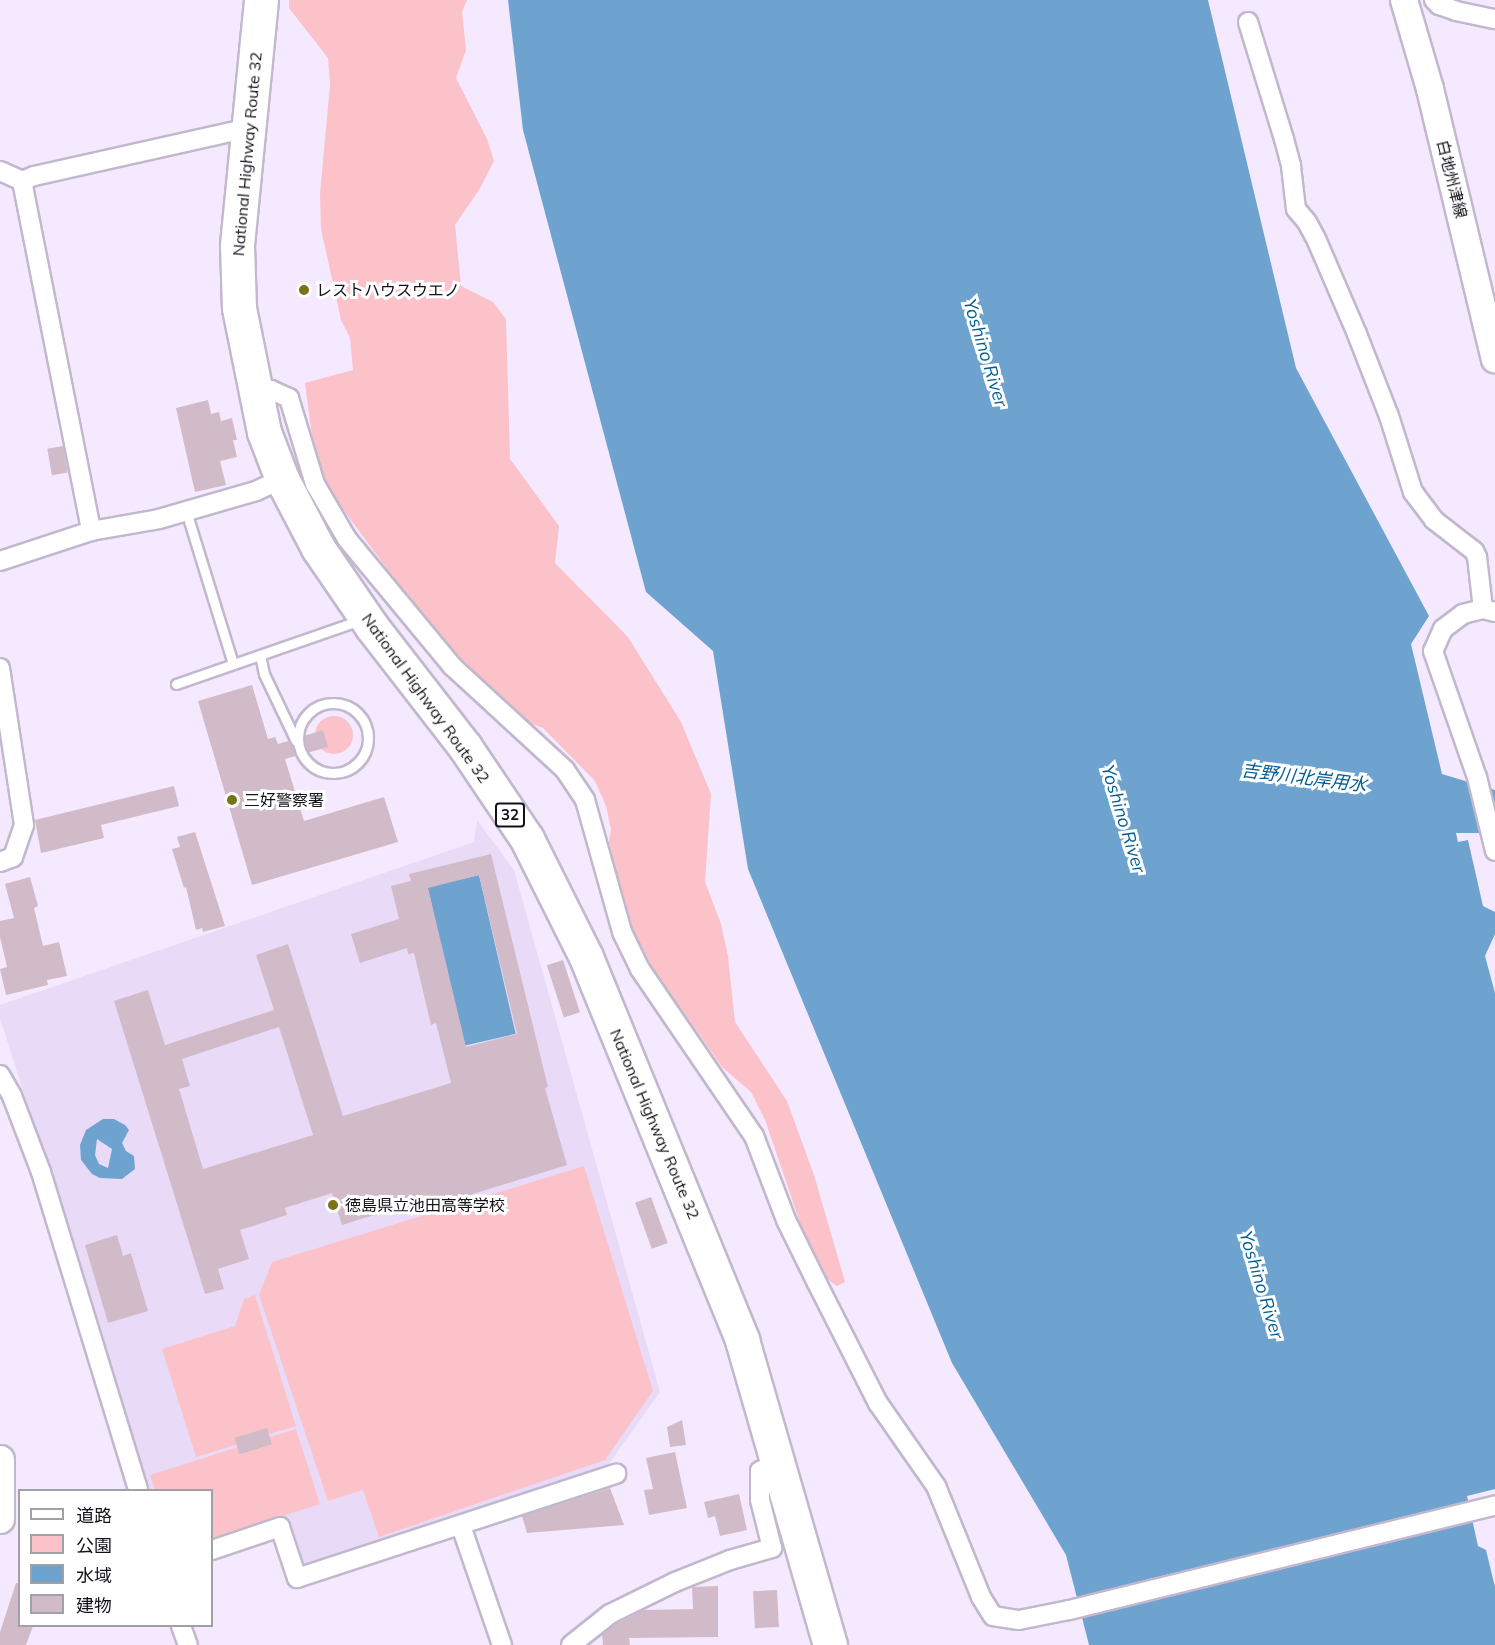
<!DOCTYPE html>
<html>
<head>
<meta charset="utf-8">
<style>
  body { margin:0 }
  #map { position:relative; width:1495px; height:1645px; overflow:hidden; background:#f4e9ff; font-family:Mulish,"Noto Sans JP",sans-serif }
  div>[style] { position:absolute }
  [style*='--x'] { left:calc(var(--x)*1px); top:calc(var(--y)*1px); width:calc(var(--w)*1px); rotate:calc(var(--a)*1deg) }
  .built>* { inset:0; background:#e9dbf8 }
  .green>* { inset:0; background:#fbc2c9 }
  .round { border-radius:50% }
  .water>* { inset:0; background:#6fa3cf; transform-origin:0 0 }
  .building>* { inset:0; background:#d1bbc9; transform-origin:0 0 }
  .roads { filter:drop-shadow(2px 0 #c2b8cd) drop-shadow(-2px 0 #c2b8cd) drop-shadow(0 2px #c2b8cd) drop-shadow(0 -2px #c2b8cd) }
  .lane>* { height:9px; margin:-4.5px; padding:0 4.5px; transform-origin:4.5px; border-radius:4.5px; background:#fff }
  .lane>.ring { margin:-4.5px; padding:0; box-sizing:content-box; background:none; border:9px solid #fff; border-radius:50% }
  .street>* { height:18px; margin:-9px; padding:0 9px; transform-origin:9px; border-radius:9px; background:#fff }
  .secondary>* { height:26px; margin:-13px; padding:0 13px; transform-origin:13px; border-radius:13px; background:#fff }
  .primary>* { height:28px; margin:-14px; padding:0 14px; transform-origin:14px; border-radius:14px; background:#fff }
  .highway>* { height:33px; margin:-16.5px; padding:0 16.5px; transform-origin:16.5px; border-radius:16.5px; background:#fff }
  .dots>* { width:16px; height:16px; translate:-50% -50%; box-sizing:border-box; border:3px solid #fff; border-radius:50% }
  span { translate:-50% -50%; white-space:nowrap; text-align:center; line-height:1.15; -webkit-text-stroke:6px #fff; paint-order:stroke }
  .shield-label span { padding:2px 4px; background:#fff; border:2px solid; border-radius:4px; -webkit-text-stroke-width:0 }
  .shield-label { font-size:15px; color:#141118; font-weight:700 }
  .street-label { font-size:16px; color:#141118 }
  .poi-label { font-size:16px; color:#141118 }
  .left { translate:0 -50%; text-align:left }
  .water-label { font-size:18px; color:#005c93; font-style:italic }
  .legend { position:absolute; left:18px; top:1489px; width:195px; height:138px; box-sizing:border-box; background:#fff; border:2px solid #a1a0a3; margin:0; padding:8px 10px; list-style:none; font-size:18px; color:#141118 }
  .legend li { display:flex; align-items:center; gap:12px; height:30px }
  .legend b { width:30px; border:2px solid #a1a0a3 }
</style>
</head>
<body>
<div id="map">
  <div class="built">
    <div style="clip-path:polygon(477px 820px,514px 870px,660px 1392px,608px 1465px,305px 1567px,289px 1517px,212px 1544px,212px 1490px,149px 1490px,0 1018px,0 1005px,474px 842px)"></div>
  </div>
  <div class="green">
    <div style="clip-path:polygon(289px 0,467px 0,462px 12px,466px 50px,456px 78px,487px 139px,494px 161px,479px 190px,455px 225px,461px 286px,493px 302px,506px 319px,510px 459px,559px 526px,555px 563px,628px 637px,681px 722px,711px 794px,705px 882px,721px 924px,728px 956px,735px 1022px,787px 1101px,814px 1175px,845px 1282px,837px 1286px,827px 1279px,806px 1240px,765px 1120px,751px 1092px,722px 1067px,654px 970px,625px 915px,609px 842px,611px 829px,606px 806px,595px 781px,543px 728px,526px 722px,451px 655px,330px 492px,313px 444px,305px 383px,353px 370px,350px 338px,341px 320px,321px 229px,320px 194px,330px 85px,328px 58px,289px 8px)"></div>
    <div class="round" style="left:315px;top:716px;width:38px;height:38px"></div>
    <div style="clip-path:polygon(584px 1166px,653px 1391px,605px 1460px,379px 1537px,363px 1490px,328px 1501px,259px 1295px,272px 1262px)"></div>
    <div style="clip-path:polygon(255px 1295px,296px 1426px,196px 1457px,162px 1349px,235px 1326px,244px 1299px)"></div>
    <div style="clip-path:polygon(296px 1429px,320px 1504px,212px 1539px,212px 1490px,155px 1490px,150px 1475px)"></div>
  </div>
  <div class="water">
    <div style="clip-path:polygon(508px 0,1208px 0,1296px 368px,1429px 616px,1411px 644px,1442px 774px,1495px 790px,1495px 833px,1456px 833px,1458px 842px,1468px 840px,1483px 906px,1495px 912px,1495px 934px,1485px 956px,1495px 993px,1495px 1489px,1467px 1496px,1478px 1546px,1486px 1550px,1495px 1587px,1495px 1645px,1089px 1645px,1066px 1555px,952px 1363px,748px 869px,713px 651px,646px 592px,523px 130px)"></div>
    <div style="left:479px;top:875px;width:163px;height:53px;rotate:77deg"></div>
    <div style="clip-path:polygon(evenodd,103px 1119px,114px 1119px,125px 1125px,129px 1130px,122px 1143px,126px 1151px,134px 1156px,135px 1169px,122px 1179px,100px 1178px,92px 1174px,81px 1160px,80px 1145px,86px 1130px,103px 1119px,97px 1139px,112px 1149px,108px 1168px,99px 1164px,95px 1155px,97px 1139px)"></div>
  </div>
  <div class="building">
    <div style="clip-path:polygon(208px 400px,211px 414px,219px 412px,221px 421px,232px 418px,237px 440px,233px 440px,237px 457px,220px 461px,226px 485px,195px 492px,176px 408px)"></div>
    <div style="left:63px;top:446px;width:27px;height:16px;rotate:80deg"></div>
    <div style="clip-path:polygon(252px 685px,268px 739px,275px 737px,278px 744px,288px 741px,296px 748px,302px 744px,301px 737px,323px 730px,328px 747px,285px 759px,304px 821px,384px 797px,398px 842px,252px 885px,198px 701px)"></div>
    <div style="clip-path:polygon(174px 786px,179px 806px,101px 825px,104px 838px,41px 853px,35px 820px)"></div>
    <div style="clip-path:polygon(195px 832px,225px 926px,203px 932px,202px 928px,196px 930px,186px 887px,184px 888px,172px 849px,180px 847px,177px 837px)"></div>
    <div style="clip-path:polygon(evenodd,491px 854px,548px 1087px,545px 1088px,567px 1165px,405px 1215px,403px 1206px,342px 1225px,332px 1193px,285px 1208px,287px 1215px,240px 1230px,249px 1259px,218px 1269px,224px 1289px,205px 1294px,114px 1001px,148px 990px,165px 1045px,274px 1010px,256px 955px,288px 944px,343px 1116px,451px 1083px,436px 1023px,431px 1025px,414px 953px,408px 954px,407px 948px,360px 963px,351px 934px,399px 919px,391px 886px,411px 881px,409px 874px,491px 854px,479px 875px,517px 1034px,466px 1047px,428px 888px,479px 875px,491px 854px,279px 1027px,313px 1135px,203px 1169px,179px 1089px,190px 1086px,182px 1059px,279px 1027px)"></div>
    <div style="clip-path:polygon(30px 877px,38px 906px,34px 908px,43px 946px,59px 942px,67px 976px,47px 980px,48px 985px,6px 995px,0 969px,7px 967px,0 937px,0 921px,14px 918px,5px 884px)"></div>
    <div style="left:563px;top:960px;width:55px;height:17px;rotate:72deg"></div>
    <div style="left:651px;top:1197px;width:49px;height:17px;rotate:70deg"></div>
    <div style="clip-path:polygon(117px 1235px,123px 1256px,131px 1253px,148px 1311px,108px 1323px,85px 1245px)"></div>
    <div style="clip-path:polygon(682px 1420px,686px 1445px,670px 1447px,667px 1427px)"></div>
    <div style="left:267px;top:1428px;width:17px;height:34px;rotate:73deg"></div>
    <div style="clip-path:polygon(675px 1452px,687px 1508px,649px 1515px,644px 1490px,653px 1489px,646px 1458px)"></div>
    <div style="clip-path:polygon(610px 1488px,624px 1525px,527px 1533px,522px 1516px)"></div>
    <div style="clip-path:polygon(739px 1494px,747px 1530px,720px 1536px,715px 1516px,708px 1518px,704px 1502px)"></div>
    <div style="clip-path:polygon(16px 1583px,20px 1583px,20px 1626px,33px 1626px,26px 1645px,0 1645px,0 1632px)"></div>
    <div style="clip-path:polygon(718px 1586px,718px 1637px,629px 1638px,630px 1645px,603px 1645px,602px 1635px,616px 1624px,644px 1610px,693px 1609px,692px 1587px)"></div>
    <div style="left:777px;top:1590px;width:37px;height:24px;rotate:87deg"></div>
  </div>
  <div class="roads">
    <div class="lane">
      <div style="--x:186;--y:511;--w:160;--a:72.9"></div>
      <div style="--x:260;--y:655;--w:19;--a:78"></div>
      <div style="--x:264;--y:674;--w:74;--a:64.5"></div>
      <div style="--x:176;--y:684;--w:196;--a:-19.1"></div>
      <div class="ring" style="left:298px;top:703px;width:61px;height:61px"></div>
    </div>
    <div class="street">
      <div style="--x:1434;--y:0;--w:7;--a:45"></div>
      <div style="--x:1439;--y:5;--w:18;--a:19"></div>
      <div style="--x:1456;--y:11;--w:40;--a:12"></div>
      <div style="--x:1248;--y:22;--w:122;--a:72.9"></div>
      <div style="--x:1284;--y:139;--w:28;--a:75"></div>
      <div style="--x:1291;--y:166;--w:43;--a:83.4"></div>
      <div style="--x:1296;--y:209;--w:17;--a:50"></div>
      <div style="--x:1307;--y:222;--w:21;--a:62"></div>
      <div style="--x:1317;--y:241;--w:101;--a:66.7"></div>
      <div style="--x:1357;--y:334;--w:88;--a:68.7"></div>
      <div style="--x:1389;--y:416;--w:80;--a:72.5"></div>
      <div style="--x:1413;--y:492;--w:35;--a:53"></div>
      <div style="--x:1434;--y:520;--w:51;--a:37.8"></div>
      <div style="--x:1474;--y:551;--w:7;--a:63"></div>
      <div style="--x:1477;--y:557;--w:52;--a:83.4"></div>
      <div style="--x:0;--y:171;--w:24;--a:24"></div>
      <div style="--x:22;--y:181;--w:357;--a:78.8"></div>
      <div style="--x:22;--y:181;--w:13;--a:-23"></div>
      <div style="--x:34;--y:176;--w:220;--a:-12.6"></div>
      <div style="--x:253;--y:391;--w:18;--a:-3"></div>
      <div style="--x:271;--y:390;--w:20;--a:24"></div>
      <div style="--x:289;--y:398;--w:90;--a:73.2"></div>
      <div style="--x:315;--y:484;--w:64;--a:59.8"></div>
      <div style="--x:347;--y:539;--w:165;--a:50.4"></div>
      <div style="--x:452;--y:666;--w:154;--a:42.6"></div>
      <div style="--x:565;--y:770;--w:36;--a:56"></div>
      <div style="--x:585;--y:800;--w:137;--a:74.3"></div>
      <div style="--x:622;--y:932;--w:41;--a:64.1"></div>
      <div style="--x:640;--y:969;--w:202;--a:55.7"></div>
      <div style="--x:754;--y:1136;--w:90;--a:69.1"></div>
      <div style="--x:786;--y:1220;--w:70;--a:63.8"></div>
      <div style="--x:817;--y:1283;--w:135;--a:63.1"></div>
      <div style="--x:878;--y:1403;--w:101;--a:55.1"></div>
      <div style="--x:936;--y:1486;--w:120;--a:67.9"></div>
      <div style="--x:981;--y:1597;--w:22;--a:58"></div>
      <div style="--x:993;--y:1616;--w:26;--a:9"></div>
      <div style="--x:1019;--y:1620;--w:51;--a:-11.3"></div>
      <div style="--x:1069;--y:1610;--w:439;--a:-13.8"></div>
      <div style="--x:0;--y:561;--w:96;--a:-18.2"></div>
      <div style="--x:91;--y:531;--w:69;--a:-10"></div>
      <div style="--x:159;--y:519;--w:101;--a:-16.1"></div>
      <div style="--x:256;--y:491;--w:29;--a:-25"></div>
      <div style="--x:1495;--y:612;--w:12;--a:-166"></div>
      <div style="--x:1483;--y:609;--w:21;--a:166"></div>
      <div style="--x:1463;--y:614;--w:25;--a:143"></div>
      <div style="--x:1443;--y:629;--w:24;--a:114"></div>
      <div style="--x:1433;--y:651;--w:133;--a:70.8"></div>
      <div style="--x:1477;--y:777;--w:76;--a:76.3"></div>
      <div style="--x:0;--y:668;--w:159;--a:81.3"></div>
      <div style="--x:24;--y:825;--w:34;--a:109"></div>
      <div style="--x:13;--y:857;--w:14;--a:159"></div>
      <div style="--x:0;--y:1075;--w:24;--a:60"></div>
      <div style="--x:12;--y:1096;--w:81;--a:69.1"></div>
      <div style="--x:41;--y:1172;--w:332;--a:73"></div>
      <div style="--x:461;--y:1526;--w:126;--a:71"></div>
      <div style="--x:212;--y:1550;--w:72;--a:-18.7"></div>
      <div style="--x:280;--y:1527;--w:54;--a:71.6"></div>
      <div style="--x:297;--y:1578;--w:336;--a:-18.1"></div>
      <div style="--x:181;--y:1626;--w:20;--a:70"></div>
      <div style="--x:571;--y:1645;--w:50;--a:-38.5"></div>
      <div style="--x:610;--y:1614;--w:72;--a:-26.2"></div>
      <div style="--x:675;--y:1582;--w:59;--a:-21.8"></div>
      <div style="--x:730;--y:1560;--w:44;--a:-15.9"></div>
      <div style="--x:772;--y:1548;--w:49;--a:-104"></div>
      <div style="--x:760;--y:1500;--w:29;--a:-90"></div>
      <div style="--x:760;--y:1471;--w:19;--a:-25"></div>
    </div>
    <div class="secondary">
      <div style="--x:1404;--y:0;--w:93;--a:73.7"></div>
      <div style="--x:1430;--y:89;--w:278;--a:76.5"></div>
    </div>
    <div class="primary">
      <div style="--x:0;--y:1460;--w:59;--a:90"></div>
    </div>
    <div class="highway">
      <div style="--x:261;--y:0;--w:246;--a:95.6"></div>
      <div style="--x:237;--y:245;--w:63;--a:88.2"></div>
      <div style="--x:239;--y:308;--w:126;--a:78.6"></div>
      <div style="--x:264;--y:432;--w:50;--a:69"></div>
      <div style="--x:282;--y:479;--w:78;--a:62.4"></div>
      <div style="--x:318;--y:548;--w:96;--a:55.6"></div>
      <div style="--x:372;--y:627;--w:152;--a:52.2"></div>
      <div style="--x:465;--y:747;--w:111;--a:56"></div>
      <div style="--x:527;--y:839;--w:132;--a:63.4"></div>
      <div style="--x:586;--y:957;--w:414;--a:67.8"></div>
      <div style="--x:742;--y:1340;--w:317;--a:73.9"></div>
    </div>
  </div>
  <div class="dots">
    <div style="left:304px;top:290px;background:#797317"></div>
    <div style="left:232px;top:800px;background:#797317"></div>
    <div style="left:333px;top:1205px;background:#797317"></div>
  </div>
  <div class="shield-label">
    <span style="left:510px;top:815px">32</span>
  </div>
  <div class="street-label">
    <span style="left:247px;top:154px;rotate:-85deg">National Highway Route 32</span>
    <span style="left:1452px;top:179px;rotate:76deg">白地州津線</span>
    <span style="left:426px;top:698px;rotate:54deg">National Highway Route 32</span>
    <span style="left:655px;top:1124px;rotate:67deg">National Highway Route 32</span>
  </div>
  <div class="poi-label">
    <span class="left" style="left:316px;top:290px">レストハウスウエノ</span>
    <span class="left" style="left:244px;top:800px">三好警察署</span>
    <span class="left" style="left:345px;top:1205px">徳島県立池田高等学校</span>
  </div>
  <div class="water-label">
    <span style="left:985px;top:353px;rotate:73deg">Yoshino River</span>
    <span style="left:1304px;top:778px;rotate:7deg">吉野川北岸用水</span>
    <span style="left:1123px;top:819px;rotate:73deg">Yoshino River</span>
    <span style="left:1261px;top:1285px;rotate:73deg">Yoshino River</span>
  </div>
  <ul class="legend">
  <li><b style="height:8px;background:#fff"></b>道路</li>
  <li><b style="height:16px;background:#fbc2c9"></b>公園</li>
  <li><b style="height:16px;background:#6fa3cf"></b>水域</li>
  <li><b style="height:16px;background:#d1bbc9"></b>建物</li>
  </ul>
</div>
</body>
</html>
